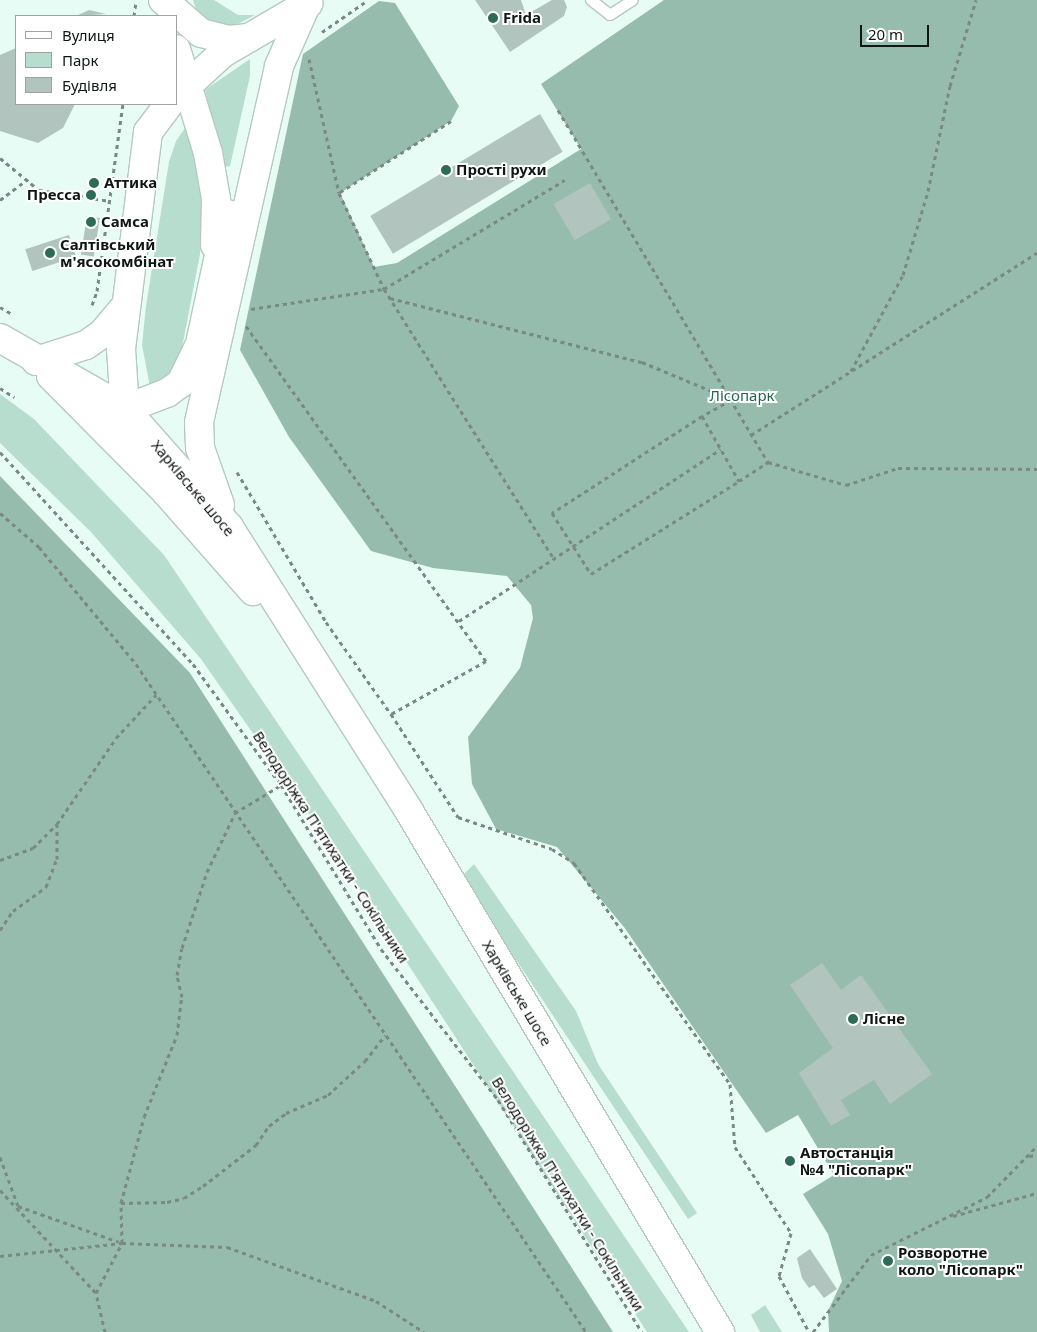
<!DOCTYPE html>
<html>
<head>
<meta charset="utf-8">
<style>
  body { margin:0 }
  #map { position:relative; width:1037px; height:1332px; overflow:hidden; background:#e7fcf4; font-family:"Noto Sans",sans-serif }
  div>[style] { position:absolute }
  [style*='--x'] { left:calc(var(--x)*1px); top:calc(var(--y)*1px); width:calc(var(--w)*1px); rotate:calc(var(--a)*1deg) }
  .green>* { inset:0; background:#b7ddcf }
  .forest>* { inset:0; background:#96bcae }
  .building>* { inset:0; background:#b1c5be; transform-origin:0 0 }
  .path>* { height:3px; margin-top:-1.5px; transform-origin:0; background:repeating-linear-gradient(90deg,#7a8983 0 4px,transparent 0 8px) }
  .roads { filter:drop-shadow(1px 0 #b5c9c1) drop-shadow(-1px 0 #b5c9c1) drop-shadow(0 1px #b5c9c1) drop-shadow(0 -1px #b5c9c1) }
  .lane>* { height:10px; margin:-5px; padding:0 5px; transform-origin:5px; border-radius:5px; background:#fff }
  .secondary>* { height:28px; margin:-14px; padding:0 14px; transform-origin:14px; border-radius:14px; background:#fff }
  .primary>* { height:28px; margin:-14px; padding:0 14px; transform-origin:14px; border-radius:14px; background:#fff }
  .dots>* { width:14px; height:14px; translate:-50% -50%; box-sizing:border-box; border:2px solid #fff; border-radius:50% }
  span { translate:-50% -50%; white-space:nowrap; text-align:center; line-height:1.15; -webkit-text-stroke:4px #fff; paint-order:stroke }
  .poi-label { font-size:15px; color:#0f1714; font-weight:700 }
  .left { translate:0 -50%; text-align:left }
  .right { translate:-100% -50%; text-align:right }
  .park-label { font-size:15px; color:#216552 }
  .street-label { font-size:15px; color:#0f1714 }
  .legend { position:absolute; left:15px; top:15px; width:162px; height:90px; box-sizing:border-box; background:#fff; border:1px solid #9fa2a1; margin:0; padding:6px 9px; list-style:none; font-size:15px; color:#0f1714 }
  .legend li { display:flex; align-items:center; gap:10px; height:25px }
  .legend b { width:25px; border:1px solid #9fa2a1 }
  .scale { position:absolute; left:860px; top:25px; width:69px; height:22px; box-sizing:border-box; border:2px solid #0f1714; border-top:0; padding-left:6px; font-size:15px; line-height:18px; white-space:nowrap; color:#0f1714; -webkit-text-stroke:4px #fff; paint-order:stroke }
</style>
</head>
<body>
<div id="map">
  <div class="green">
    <div style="clip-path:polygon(193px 0,214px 0,238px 15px,255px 15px,226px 30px,213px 27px,198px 15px)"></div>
    <div style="clip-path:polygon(250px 59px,250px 76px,230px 166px,225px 167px,205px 90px)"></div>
    <div style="clip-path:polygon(188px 124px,202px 207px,200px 254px,180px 358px,171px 384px,151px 392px,142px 345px,146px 306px,169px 162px,176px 141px)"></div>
    <div style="clip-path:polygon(0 394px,34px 419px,164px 555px,689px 1332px,647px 1332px,326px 838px,201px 659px,91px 532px,0 443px)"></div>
    <div style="clip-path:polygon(474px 864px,576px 1011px,598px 1064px,697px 1213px,688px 1219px,461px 877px)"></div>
    <div style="clip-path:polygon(765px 1305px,782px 1332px,760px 1332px,751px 1315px)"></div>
  </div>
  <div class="forest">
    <div style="clip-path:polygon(664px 0,1037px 0,1037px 1332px,829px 1332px,828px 1311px,842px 1281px,828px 1234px,803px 1194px,834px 1175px,798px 1115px,766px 1133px,624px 927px,557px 847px,496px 829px,472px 784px,468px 737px,520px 668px,533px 618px,531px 605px,507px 576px,433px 568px,371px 551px,289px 437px,240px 350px,303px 54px,379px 1px,395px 3px,459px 106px,451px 121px,340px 193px,374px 267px,397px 263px,581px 149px,541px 84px)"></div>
    <div style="clip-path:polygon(0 476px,190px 673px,613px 1332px,0 1332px)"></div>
  </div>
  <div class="building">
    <div style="clip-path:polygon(475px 0,521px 0,526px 15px,552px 0,564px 0,567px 7px,564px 16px,510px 52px)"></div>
    <div style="clip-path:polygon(89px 10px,106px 14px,76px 16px)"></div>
    <div style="clip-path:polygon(16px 48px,16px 104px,75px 104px,63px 128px,38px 143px,0 131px,0 55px)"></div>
    <div style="left:540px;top:114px;width:44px;height:198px;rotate:59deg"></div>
    <div style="left:590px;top:183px;width:42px;height:42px;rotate:60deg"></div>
    <div style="left:87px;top:216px;width:13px;height:39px;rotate:9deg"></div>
    <div style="left:69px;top:235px;width:23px;height:46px;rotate:72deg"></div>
    <div style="clip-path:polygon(822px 963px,841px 990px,861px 975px,932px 1074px,890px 1104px,874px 1080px,841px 1100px,850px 1115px,831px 1126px,799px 1073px,833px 1048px,790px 985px)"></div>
    <div style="clip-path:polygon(810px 1249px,837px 1289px,824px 1298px,814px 1285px,809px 1288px,802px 1278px,797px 1258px)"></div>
  </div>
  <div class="path">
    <div style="--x:134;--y:16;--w:15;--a:-82"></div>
    <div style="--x:322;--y:32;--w:56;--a:-34.8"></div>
    <div style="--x:309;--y:59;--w:137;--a:77.4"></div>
    <div style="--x:558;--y:110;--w:410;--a:59.2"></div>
    <div style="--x:768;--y:462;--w:81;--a:16.4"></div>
    <div style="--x:846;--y:485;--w:55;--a:-18.1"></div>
    <div style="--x:898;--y:468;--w:139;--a:0.4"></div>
    <div style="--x:451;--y:121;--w:133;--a:147.3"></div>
    <div style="--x:339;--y:193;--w:106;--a:64.9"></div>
    <div style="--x:384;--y:289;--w:317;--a:57.8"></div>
    <div style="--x:0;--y:158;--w:50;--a:39.4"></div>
    <div style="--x:39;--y:190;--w:72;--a:8.8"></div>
    <div style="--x:0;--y:200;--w:31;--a:-37"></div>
    <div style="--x:390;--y:298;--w:260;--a:14.3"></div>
    <div style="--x:642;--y:362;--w:96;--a:22.6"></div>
    <div style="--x:92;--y:305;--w:15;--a:-70"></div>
    <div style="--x:97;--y:291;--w:189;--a:-82.1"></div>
    <div style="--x:0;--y:307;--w:14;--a:30"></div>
    <div style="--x:251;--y:309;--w:134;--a:-8.6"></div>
    <div style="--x:384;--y:289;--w:211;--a:-31.1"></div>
    <div style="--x:246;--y:326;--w:412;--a:54.4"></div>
    <div style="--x:486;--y:661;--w:109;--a:150.8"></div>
    <div style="--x:391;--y:714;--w:123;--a:57"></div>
    <div style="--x:458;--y:817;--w:99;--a:18.8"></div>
    <div style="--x:552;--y:849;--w:26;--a:32"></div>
    <div style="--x:574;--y:863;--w:271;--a:54.8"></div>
    <div style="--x:730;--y:1084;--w:63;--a:85.5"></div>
    <div style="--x:735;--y:1147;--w:103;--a:56.9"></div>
    <div style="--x:791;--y:1233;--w:45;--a:105.6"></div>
    <div style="--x:779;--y:1276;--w:64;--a:61.8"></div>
    <div style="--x:851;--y:371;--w:109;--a:-61.6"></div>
    <div style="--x:903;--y:275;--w:88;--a:-73.4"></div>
    <div style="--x:928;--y:191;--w:107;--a:-78.2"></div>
    <div style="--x:950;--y:86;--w:90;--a:-73.2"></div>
    <div style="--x:0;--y:388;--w:17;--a:33"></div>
    <div style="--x:731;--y:400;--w:33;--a:151"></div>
    <div style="--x:702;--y:416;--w:75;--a:60.4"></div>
    <div style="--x:739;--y:481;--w:35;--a:-33"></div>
    <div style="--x:702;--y:416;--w:179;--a:147.1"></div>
    <div style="--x:552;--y:513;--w:72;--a:57.4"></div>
    <div style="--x:591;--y:574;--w:175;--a:-32.1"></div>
    <div style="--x:751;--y:435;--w:339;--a:-32.5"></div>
    <div style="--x:0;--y:452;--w:287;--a:47.7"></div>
    <div style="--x:193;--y:664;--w:150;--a:54"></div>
    <div style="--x:281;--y:785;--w:192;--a:58.6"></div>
    <div style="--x:381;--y:949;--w:191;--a:52.2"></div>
    <div style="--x:498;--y:1100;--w:273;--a:58.2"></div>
    <div style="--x:237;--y:472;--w:174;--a:59.3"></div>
    <div style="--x:326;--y:622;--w:113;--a:54.8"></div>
    <div style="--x:0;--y:513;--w:52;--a:41.1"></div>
    <div style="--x:39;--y:547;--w:152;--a:50.3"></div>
    <div style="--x:136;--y:664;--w:805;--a:56.03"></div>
    <div style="--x:459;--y:621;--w:313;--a:-33.3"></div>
    <div style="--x:0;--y:860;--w:35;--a:-20"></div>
    <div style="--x:33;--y:848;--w:34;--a:-45"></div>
    <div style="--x:57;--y:824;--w:104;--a:-55.5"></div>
    <div style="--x:116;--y:738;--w:59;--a:-47.1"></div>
    <div style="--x:0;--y:930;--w:23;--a:-56"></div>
    <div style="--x:13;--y:911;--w:41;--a:-36"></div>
    <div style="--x:46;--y:887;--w:30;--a:-69"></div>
    <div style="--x:57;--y:859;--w:34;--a:-90"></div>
    <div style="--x:1029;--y:1156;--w:8;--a:-7"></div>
    <div style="--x:0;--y:1157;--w:52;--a:69.8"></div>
    <div style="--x:18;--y:1206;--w:107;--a:19.6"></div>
    <div style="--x:0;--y:1190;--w:141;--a:47"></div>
    <div style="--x:121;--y:1203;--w:46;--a:-1.2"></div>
    <div style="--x:167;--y:1202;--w:17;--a:-13"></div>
    <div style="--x:184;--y:1198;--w:22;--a:-32"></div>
    <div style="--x:203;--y:1186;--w:67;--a:-37.7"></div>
    <div style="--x:256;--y:1145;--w:23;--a:-56"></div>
    <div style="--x:269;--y:1126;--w:21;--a:-37"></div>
    <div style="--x:286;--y:1113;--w:46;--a:-23.2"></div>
    <div style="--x:328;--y:1095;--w:50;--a:-42.6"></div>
    <div style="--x:365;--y:1061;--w:33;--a:-52"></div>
    <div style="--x:953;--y:1216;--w:87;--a:-15.3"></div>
    <div style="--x:0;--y:1256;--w:123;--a:-6.1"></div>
    <div style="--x:122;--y:1243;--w:105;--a:2.2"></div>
    <div style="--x:227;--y:1247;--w:158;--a:19.9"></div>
    <div style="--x:376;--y:1301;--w:57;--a:32.9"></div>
    <div style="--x:105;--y:1332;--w:40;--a:-103"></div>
    <div style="--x:96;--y:1293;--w:56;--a:-62.5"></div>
    <div style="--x:122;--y:1243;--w:40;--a:-91.4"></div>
    <div style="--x:121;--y:1203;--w:89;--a:-75"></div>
    <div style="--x:144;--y:1117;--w:88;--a:-68.1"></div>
    <div style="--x:177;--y:1035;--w:38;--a:-83"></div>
    <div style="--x:182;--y:997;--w:23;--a:-103"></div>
    <div style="--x:177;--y:975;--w:27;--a:-80"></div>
    <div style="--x:182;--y:948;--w:80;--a:-71.8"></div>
    <div style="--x:207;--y:872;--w:65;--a:-64.6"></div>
    <div style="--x:235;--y:813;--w:54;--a:-31.3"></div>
    <div style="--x:813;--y:1332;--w:96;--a:-53"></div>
    <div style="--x:871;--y:1255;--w:130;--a:-26.6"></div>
    <div style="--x:987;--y:1197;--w:71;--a:-45.6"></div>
  </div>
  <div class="roads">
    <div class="lane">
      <div style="--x:591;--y:0;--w:24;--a:38"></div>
      <div style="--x:610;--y:15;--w:27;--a:-33"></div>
    </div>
    <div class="secondary">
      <div style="--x:176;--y:49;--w:109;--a:72.9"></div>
      <div style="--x:208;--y:153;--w:47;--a:80.1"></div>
      <div style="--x:216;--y:199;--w:46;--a:91.2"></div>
    </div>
    <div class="primary">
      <div style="--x:163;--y:0;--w:50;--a:41"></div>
      <div style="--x:201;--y:33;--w:29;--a:14"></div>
      <div style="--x:229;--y:40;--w:20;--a:-6"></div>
      <div style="--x:176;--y:96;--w:64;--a:-42.5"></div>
      <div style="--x:223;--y:53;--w:99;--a:-30.2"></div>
      <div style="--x:0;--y:338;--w:144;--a:29.6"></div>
      <div style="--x:125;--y:409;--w:157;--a:48.6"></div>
      <div style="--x:229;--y:527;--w:336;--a:57.6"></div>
      <div style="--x:409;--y:811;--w:607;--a:59.17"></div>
      <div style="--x:197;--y:358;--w:147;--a:-77.9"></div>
      <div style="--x:36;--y:361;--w:52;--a:-17.7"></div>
      <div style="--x:86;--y:345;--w:19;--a:-35"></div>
      <div style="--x:102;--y:334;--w:33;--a:-50"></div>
      <div style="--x:51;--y:376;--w:163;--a:45.2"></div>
      <div style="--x:166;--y:492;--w:132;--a:48.7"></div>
      <div style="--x:108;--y:406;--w:17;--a:10"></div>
      <div style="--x:125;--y:409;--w:45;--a:-20.9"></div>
      <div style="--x:167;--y:393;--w:17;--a:-36"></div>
      <div style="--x:181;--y:383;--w:39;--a:-64"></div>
      <div style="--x:166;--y:492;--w:93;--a:-116.3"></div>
      <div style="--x:125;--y:409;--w:60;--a:-93.8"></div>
      <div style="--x:121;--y:349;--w:219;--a:-82.9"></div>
      <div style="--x:148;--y:132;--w:35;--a:-53"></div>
      <div style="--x:220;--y:505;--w:60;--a:-109.3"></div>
      <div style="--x:200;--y:448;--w:26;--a:-92"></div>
      <div style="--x:199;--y:422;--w:365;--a:-77.3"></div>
      <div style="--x:279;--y:66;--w:67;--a:-66.1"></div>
    </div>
  </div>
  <div class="dots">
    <div style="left:493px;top:18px;background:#2c6b58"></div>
    <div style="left:446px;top:170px;background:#2c6b58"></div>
    <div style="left:94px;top:183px;background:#2c6b58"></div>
    <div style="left:91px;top:195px;background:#2c6b58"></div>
    <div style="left:91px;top:222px;background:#2c6b58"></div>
    <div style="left:50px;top:253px;background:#2c6b58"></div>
    <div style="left:853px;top:1019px;background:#2c6b58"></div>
    <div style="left:790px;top:1161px;background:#2c6b58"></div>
    <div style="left:888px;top:1261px;background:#2c6b58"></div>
  </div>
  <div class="poi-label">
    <span class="left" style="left:503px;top:18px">Frida</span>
    <span class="left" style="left:456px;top:170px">Прості рухи</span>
    <span class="left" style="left:104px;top:183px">Аттика</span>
    <span class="right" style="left:81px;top:195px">Пресса</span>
    <span class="left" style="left:101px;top:222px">Самса</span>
    <span class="left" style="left:60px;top:253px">Салтівський<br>м'ясокомбінат</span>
    <span class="left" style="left:863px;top:1019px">Лісне</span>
    <span class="left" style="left:800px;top:1161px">Автостанція<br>№4 "Лісопарк"</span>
    <span class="left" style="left:898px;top:1261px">Розворотне<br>коло "Лісопарк"</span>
  </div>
  <div class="park-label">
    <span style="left:742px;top:396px">Лісопарк</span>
  </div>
  <div class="street-label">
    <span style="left:193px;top:488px;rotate:50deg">Харківське шосе</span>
    <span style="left:331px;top:847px;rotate:57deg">Велодоріжка П'ятихатки - Сокільники</span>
    <span style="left:517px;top:993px;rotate:59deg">Харківське шосе</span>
    <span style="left:568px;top:1194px;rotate:58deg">Велодоріжка П'ятихатки - Сокільники</span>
  </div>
  <ul class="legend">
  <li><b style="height:6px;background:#fff"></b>Вулиця</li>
  <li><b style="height:14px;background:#b7ddcf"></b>Парк</li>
  <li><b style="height:14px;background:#b1c5be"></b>Будівля</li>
  </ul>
  <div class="scale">20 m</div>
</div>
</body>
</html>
